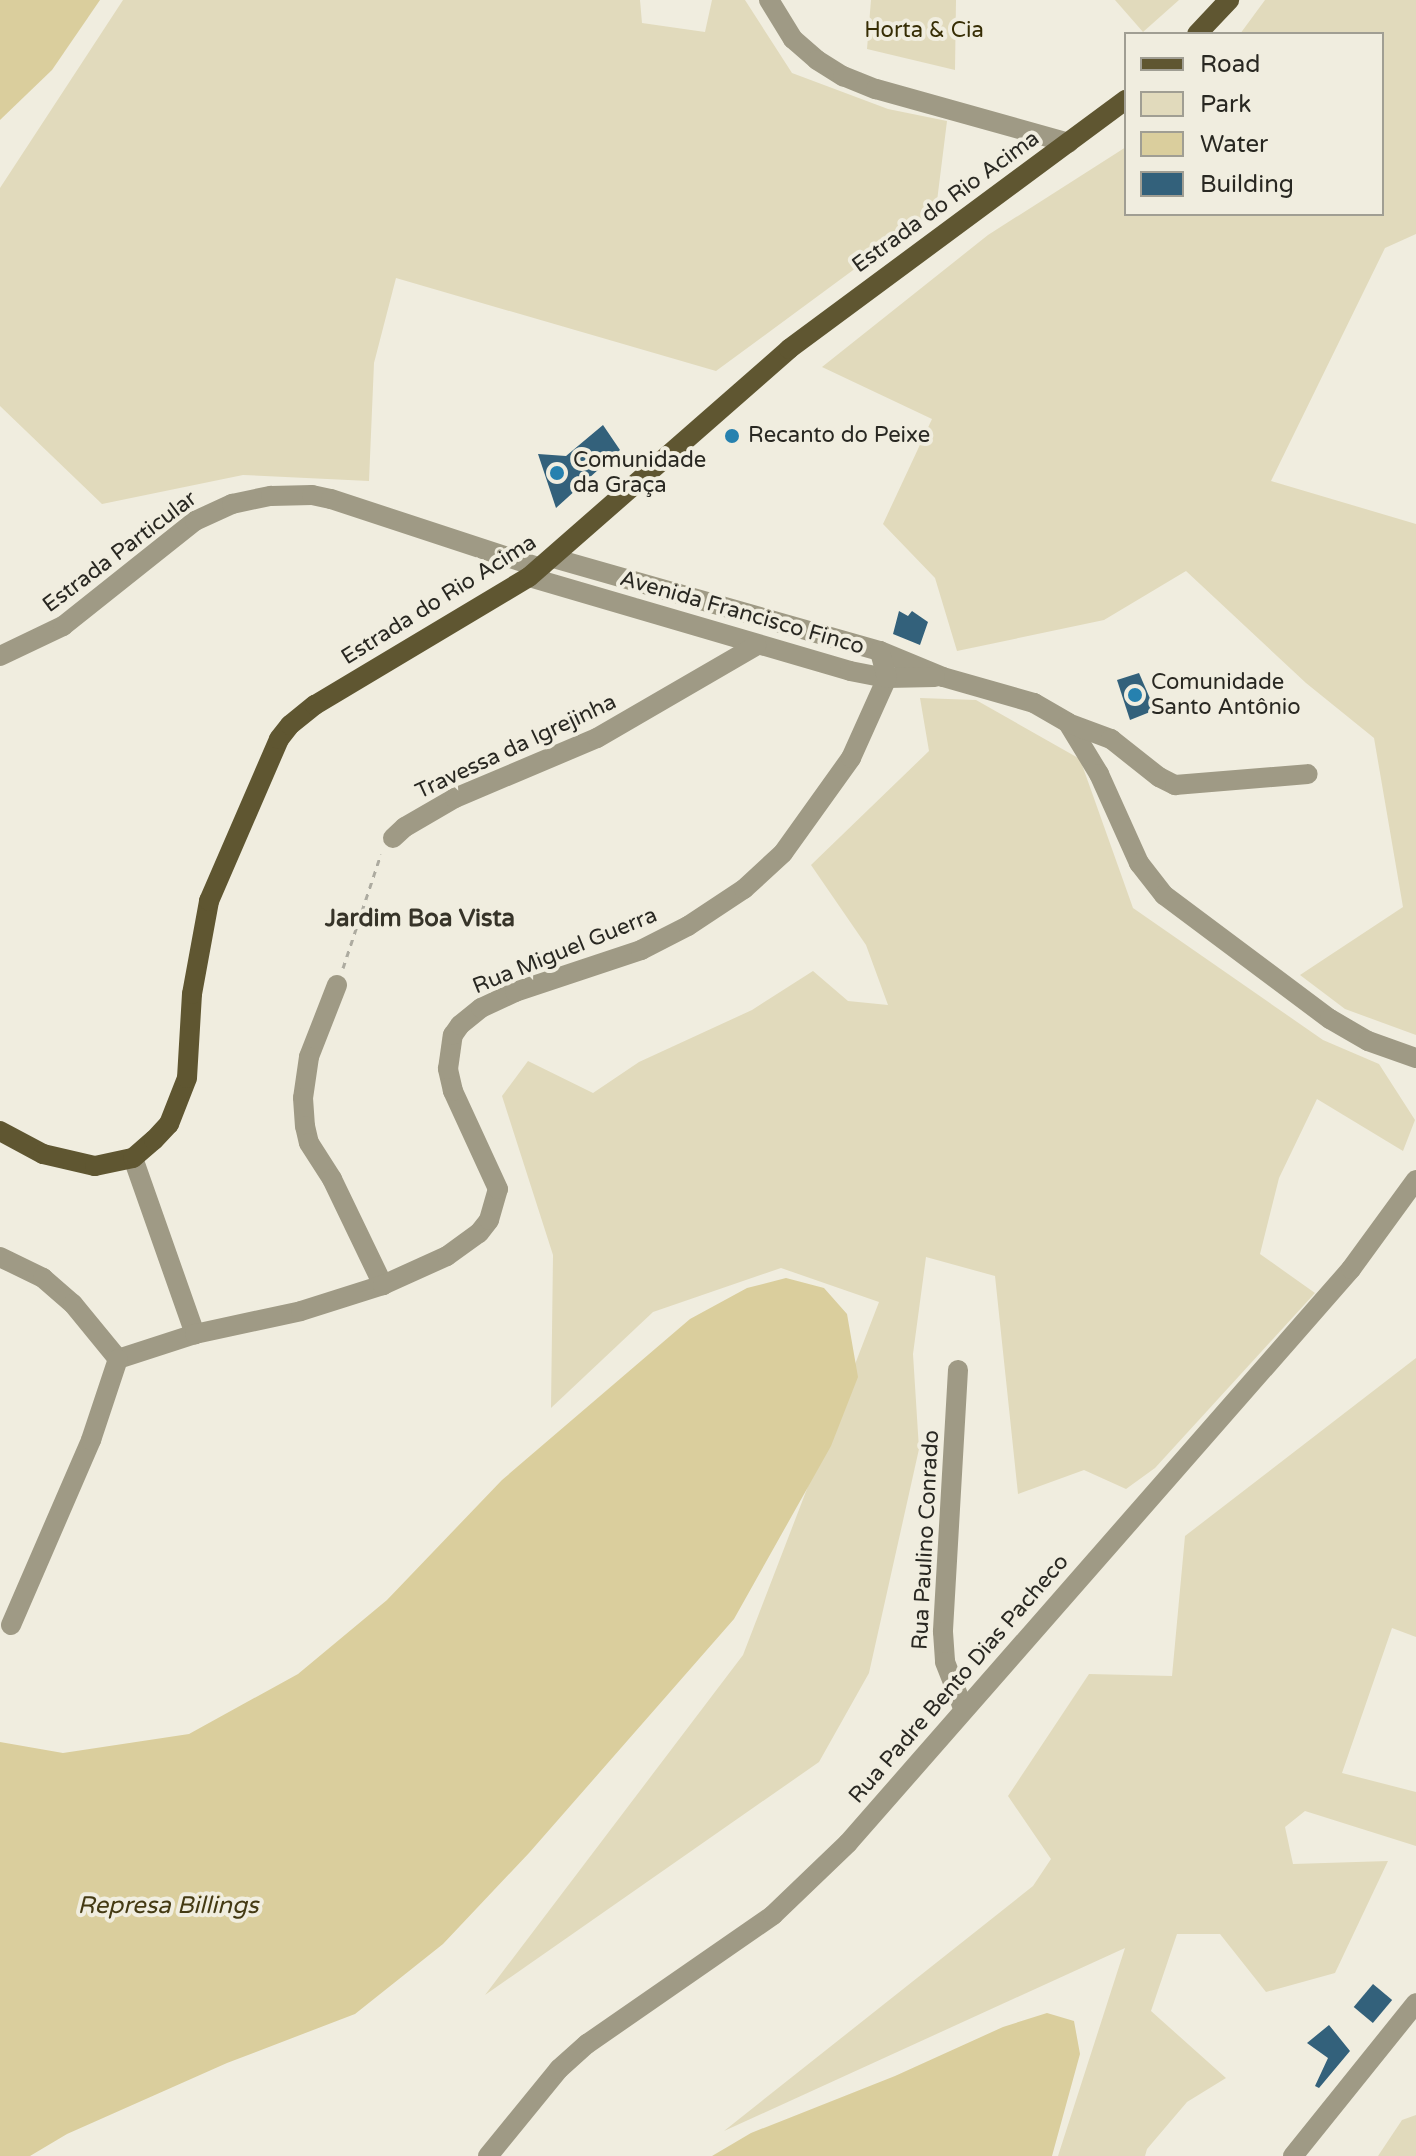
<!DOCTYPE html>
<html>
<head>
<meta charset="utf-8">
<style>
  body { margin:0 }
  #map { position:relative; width:1416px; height:2156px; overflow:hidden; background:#f0eddf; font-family:"Varela Round",sans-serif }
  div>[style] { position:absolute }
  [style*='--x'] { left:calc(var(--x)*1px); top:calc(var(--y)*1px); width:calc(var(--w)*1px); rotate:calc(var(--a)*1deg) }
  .green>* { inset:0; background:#e1dabc }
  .water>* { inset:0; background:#dace9d }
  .building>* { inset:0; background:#33617b; transform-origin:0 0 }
  .path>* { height:3px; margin-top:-1.5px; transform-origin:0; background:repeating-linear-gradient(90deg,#adaba0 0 6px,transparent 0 12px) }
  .minor>* { height:20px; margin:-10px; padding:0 10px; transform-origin:10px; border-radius:10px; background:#9f9a85 }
  .major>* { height:20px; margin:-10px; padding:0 10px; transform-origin:10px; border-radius:10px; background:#5f5631 }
  .dots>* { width:22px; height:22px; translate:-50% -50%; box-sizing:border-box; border:4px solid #f0eddf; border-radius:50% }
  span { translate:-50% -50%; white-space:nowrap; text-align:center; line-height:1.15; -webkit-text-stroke:8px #f0eddf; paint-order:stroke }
  .park-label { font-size:22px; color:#362d04 }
  .street-label { font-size:22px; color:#292822 }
  .poi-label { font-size:22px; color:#292822 }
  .left { translate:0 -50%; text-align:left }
  .neighbourhood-label { font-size:24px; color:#373429; font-weight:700 }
  .water-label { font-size:24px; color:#443a13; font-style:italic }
  .legend { position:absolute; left:1124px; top:32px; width:260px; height:184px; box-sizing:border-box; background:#f0eddf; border:2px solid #a09e93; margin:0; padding:10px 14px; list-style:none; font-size:24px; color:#292822 }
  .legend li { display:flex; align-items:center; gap:16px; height:40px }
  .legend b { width:40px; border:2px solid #a09e93 }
</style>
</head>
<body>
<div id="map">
  <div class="green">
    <div style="clip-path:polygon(123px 0,640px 0,642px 23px,705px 32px,712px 0,745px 0,792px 73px,888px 109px,947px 121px,936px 209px,716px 371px,396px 278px,374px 363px,369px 481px,243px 475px,102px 504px,0 406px,0 188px)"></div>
    <div style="clip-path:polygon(871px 0,956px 0,955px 70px,867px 49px)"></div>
    <div style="clip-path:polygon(1115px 0,1179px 0,1143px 32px)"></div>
    <div style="clip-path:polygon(1265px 0,1416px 0,1416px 234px,1385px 248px,1271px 481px,1416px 524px,1416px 1035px,1345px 1009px,1300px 975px,1403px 907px,1374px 738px,1306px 683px,1186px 571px,1104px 620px,957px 651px,935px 578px,883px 524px,932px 419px,822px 367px,988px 235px,1126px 147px,1126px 214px,1382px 214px,1382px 34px,1240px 34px)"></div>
    <div style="clip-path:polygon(920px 698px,976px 700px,1080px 759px,1133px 908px,1323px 1040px,1379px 1064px,1415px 1120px,1403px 1151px,1317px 1099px,1279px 1178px,1260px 1254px,1315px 1293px,1155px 1468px,1126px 1489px,1084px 1470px,1018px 1494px,995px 1276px,926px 1257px,913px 1354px,919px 1449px,869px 1673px,819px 1762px,485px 1995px,743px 1655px,879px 1302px,781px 1268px,653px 1312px,551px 1408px,553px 1255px,502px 1096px,528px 1061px,593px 1093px,639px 1062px,752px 1010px,813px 971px,848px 1001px,888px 1005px,866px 945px,811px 865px,929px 751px)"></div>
    <div style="clip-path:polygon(1416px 1358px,1416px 1637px,1392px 1628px,1342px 1773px,1416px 1792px,1416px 1846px,1305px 1811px,1285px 1827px,1293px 1864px,1388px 1861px,1335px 1973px,1266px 1992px,1220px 1934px,1177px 1934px,1151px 2011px,1226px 2078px,1187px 2102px,1147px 2149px,1145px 2156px,1058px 2156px,1125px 1948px,724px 2131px,1033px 1886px,1051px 1859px,1008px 1796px,1089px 1674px,1172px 1676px,1185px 1536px)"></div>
    <div style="clip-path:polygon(1416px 2115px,1416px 2156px,1378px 2156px,1402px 2120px)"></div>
  </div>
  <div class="water">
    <div style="clip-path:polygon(0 0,100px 0,52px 70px,0 120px)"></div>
    <div style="clip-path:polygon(786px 1278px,824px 1288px,847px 1314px,858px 1377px,831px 1446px,734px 1619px,529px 1853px,443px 1944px,355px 2014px,227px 2063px,67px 2134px,30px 2156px,0 2156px,0 1742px,63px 1753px,189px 1734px,298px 1674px,387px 1600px,502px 1480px,690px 1319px,747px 1288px)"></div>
    <div style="clip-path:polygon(1047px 2013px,1074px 2021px,1080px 2054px,1052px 2156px,712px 2156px,751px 2133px,895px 2076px,1003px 2027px)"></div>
  </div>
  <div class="building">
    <div style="clip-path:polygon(603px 425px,620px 450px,556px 508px,538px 454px,566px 456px)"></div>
    <div style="clip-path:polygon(899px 611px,908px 616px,912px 611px,928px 622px,920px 645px,893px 634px)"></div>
    <div style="clip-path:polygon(1139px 673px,1155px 710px,1130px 720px,1117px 680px)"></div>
    <div style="left:1373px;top:1984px;width:25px;height:30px;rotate:40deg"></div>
    <div style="clip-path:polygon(1329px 2025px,1350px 2051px,1319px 2088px,1315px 2086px,1328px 2058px,1307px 2043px)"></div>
  </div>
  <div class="path">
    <div style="--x:343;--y:968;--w:120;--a:-71.6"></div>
  </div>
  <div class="minor">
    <div style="--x:769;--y:0;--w:46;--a:58.4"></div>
    <div style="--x:793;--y:39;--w:32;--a:41"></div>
    <div style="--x:817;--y:60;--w:31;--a:32"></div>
    <div style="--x:843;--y:76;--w:35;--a:22"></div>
    <div style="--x:876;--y:89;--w:200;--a:15.6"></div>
    <div style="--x:553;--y:558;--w:340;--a:15.9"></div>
    <div style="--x:880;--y:651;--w:68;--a:22.4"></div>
    <div style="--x:943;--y:677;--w:95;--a:15.9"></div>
    <div style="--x:1034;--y:703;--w:39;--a:30"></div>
    <div style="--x:1068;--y:723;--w:60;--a:58.7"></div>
    <div style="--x:1099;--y:774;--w:98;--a:65.8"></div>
    <div style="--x:1139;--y:863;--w:41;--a:52"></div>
    <div style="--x:1164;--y:895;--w:207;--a:36.8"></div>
    <div style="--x:1330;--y:1019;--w:44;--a:30.1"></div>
    <div style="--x:1368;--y:1041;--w:51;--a:19.5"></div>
    <div style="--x:529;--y:577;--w:334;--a:16.3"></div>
    <div style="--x:850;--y:671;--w:38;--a:11"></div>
    <div style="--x:887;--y:678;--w:48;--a:-1.2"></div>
    <div style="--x:0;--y:656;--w:70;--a:-25.5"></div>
    <div style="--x:63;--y:626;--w:169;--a:-38.5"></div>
    <div style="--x:195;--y:521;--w:41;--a:-24.7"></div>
    <div style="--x:232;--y:504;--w:40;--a:-12"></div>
    <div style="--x:271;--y:496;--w:41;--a:-1.4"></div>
    <div style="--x:312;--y:495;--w:19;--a:12"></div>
    <div style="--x:331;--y:499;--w:221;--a:18.2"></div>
    <div style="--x:1068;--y:723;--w:46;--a:20.4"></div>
    <div style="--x:1111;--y:739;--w:61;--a:38.4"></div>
    <div style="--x:1159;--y:777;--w:18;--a:27"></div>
    <div style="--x:1175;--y:785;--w:133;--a:-4.7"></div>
    <div style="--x:393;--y:838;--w:16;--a:-43"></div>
    <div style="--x:405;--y:827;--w:58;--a:-30.1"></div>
    <div style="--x:455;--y:798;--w:154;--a:-22.9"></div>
    <div style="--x:597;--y:738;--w:184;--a:-30.1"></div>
    <div style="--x:337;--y:985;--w:77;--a:111.3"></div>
    <div style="--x:309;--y:1057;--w:41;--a:98.3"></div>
    <div style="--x:303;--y:1098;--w:28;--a:86"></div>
    <div style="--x:305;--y:1126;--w:17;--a:77"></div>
    <div style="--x:309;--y:1143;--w:43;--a:57.4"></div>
    <div style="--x:332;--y:1179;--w:118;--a:64.3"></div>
    <div style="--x:133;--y:1158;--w:187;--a:70.6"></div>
    <div style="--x:0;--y:1257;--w:48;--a:26"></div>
    <div style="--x:43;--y:1278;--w:40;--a:41"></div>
    <div style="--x:73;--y:1304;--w:71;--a:50.7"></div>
    <div style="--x:118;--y:1359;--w:81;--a:-18"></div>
    <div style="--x:195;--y:1334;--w:108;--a:-12.2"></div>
    <div style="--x:301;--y:1311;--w:86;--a:-17.6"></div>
    <div style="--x:383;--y:1285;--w:70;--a:-24.4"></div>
    <div style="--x:447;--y:1256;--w:39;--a:-36"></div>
    <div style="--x:479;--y:1233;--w:16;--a:-52"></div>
    <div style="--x:489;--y:1220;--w:32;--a:-74"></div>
    <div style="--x:498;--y:1189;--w:108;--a:-114.7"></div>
    <div style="--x:453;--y:1091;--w:23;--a:-103"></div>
    <div style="--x:448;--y:1069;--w:34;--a:-82"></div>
    <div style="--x:453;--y:1035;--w:12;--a:-55"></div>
    <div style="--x:460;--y:1025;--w:27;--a:-39"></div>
    <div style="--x:481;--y:1008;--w:38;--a:-25"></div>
    <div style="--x:515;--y:992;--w:133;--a:-18.4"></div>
    <div style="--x:641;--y:950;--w:53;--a:-27.1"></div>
    <div style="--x:688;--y:926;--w:67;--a:-33.5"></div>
    <div style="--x:744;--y:889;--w:53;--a:-42.7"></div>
    <div style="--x:783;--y:853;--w:117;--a:-54.4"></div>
    <div style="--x:851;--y:758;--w:88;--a:-65.8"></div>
    <div style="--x:887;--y:678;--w:28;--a:-105"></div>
    <div style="--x:958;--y:1370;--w:262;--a:93.3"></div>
    <div style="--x:943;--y:1632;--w:30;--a:86"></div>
    <div style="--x:945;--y:1662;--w:49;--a:68.6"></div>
    <div style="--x:11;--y:1625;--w:202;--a:-66.6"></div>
    <div style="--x:91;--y:1440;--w:85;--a:-71.6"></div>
    <div style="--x:488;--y:2156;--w:112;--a:-50.8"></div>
    <div style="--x:559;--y:2069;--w:38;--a:-42"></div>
    <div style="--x:587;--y:2044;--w:226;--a:-34.7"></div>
    <div style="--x:773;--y:1915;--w:104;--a:-43.8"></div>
    <div style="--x:848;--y:1843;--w:763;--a:-48.77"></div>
    <div style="--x:1351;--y:1269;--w:110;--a:-53.9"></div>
    <div style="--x:1293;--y:2156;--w:196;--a:-51.2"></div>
  </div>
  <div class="major">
    <div style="--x:1197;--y:34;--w:47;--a:-46.7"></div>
    <div style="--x:0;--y:1131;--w:49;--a:28.1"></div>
    <div style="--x:43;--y:1154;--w:53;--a:13"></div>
    <div style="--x:95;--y:1166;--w:39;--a:-12"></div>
    <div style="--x:133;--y:1158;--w:28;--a:-41"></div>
    <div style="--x:154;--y:1140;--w:22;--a:-47"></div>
    <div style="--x:169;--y:1124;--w:49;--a:-68.6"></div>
    <div style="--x:187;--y:1078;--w:84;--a:-86.6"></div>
    <div style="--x:192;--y:994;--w:95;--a:-79.6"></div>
    <div style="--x:209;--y:901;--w:176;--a:-66.6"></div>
    <div style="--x:279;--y:739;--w:18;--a:-52"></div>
    <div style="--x:290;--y:725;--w:32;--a:-39"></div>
    <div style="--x:315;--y:705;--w:249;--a:-30.9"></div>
    <div style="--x:529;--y:577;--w:346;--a:-41.2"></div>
    <div style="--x:789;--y:349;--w:419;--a:-36.5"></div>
  </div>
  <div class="dots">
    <div style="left:732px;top:436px;background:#2681af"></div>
    <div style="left:557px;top:473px;background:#2681af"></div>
    <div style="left:1135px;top:695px;background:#2681af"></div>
  </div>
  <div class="park-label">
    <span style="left:924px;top:31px">Horta &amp; Cia</span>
  </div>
  <div class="street-label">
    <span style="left:946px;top:202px;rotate:-36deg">Estrada do Rio Acima</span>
    <span style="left:120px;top:552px;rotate:-37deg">Estrada Particular</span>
    <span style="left:439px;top:600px;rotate:-32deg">Estrada do Rio Acima</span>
    <span style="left:742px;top:613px;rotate:16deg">Avenida Francisco Finco</span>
    <span style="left:516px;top:747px;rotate:-25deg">Travessa da Igrejinha</span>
    <span style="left:565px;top:951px;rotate:-22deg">Rua Miguel Guerra</span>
    <span style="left:926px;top:1540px;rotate:-87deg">Rua Paulino Conrado</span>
    <span style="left:959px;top:1679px;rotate:-49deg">Rua Padre Bento Dias Pacheco</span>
  </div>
  <div class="poi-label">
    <span class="left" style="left:748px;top:436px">Recanto do Peixe</span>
    <span class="left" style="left:573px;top:473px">Comunidade<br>da Graça</span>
    <span class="left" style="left:1151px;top:695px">Comunidade<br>Santo Antônio</span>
  </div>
  <div class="neighbourhood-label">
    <span style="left:420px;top:919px">Jardim Boa Vista</span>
  </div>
  <div class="water-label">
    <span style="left:168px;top:1906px">Represa Billings</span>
  </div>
  <ul class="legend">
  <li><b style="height:10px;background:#5f5631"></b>Road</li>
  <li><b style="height:22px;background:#e1dabc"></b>Park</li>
  <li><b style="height:22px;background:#dace9d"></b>Water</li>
  <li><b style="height:22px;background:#33617b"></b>Building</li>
  </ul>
</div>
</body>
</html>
